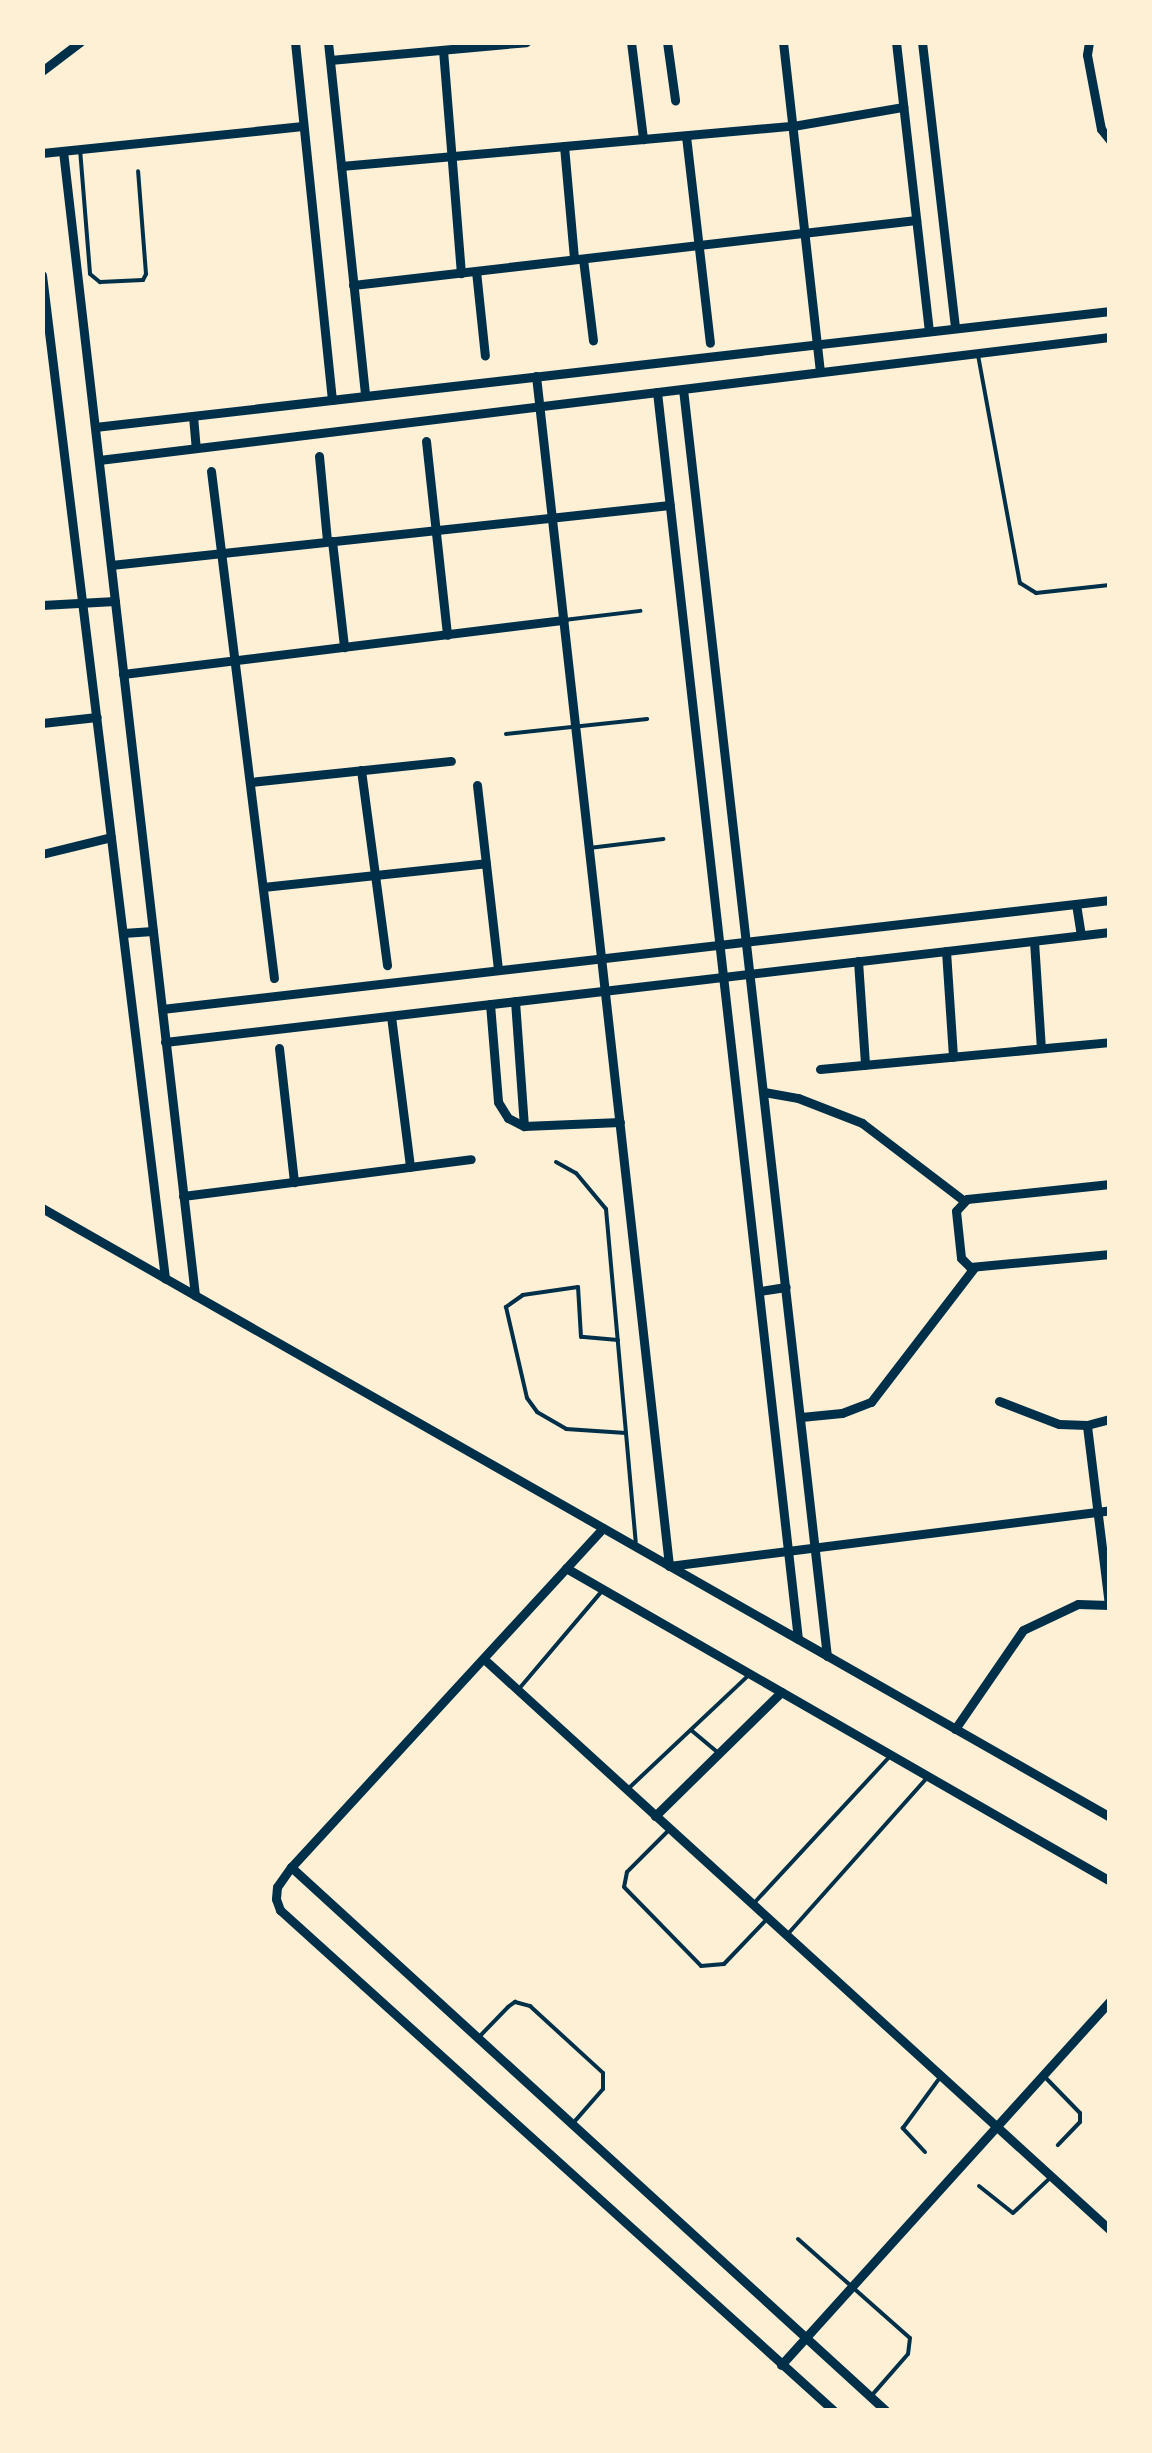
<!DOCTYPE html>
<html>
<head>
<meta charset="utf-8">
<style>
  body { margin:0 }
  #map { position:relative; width:1152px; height:2453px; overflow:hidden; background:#fdf0d5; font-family:"Golos Text",sans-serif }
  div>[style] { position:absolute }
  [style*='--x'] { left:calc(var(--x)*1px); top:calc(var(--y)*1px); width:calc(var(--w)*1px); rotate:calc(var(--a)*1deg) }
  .service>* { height:4px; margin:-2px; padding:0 2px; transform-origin:2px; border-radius:2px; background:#003049 }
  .minor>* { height:9px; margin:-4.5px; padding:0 4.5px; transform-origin:4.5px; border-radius:4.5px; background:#003049 }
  span { translate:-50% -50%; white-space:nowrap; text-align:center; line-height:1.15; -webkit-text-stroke:10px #fdf0d5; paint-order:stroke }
  .frame { position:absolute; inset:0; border:45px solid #fdf0d5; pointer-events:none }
</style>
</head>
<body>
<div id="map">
  <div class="service">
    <div style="--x:80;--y:149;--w:125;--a:85.4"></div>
    <div style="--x:90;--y:274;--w:13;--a:39"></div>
    <div style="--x:100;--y:282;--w:43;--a:-2.7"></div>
    <div style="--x:143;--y:280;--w:7;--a:-63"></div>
    <div style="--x:146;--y:274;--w:103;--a:-94.4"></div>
    <div style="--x:978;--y:355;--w:232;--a:79.6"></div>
    <div style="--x:1020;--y:583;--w:19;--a:32"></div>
    <div style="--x:1036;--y:593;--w:74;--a:-6.2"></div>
    <div style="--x:564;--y:620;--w:77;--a:-6.8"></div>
    <div style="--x:506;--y:734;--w:142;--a:-6.1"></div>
    <div style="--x:589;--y:848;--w:75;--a:-6.9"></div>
    <div style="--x:556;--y:1162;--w:23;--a:29"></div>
    <div style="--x:576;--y:1173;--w:47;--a:50.2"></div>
    <div style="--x:606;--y:1209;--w:334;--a:84.9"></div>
    <div style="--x:618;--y:1340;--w:37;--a:-175"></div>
    <div style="--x:581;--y:1337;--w:50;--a:-93.4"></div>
    <div style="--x:578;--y:1287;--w:56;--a:171.7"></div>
    <div style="--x:523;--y:1295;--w:21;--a:145"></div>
    <div style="--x:506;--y:1307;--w:93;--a:77"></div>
    <div style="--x:527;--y:1398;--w:17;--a:54"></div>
    <div style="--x:537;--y:1412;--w:34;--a:30"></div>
    <div style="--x:566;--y:1429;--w:60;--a:3.8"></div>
    <div style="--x:518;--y:1690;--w:130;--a:-49.7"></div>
    <div style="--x:691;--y:1730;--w:35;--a:40"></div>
    <div style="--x:630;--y:1787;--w:165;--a:-43.3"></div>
    <div style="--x:670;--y:1829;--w:61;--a:135"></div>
    <div style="--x:627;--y:1872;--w:15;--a:101"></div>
    <div style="--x:624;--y:1887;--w:110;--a:45.7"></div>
    <div style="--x:701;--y:1966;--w:23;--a:-5"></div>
    <div style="--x:724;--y:1964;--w:64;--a:-46.3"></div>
    <div style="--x:755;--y:1902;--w:200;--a:-47.2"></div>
    <div style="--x:787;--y:1935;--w:210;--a:-48.3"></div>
    <div style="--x:479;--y:2037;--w:42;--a:-46"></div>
    <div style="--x:508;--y:2007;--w:9;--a:-36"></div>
    <div style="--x:515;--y:2002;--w:16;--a:15"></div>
    <div style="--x:530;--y:2006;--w:99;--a:42.5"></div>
    <div style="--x:603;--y:2073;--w:16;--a:90"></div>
    <div style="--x:603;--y:2089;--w:44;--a:131.3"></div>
    <div style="--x:1043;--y:2075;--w:53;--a:45.8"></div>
    <div style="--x:1080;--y:2113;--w:9;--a:90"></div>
    <div style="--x:1080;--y:2122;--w:32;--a:134"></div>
    <div style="--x:925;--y:2152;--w:33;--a:-133"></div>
    <div style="--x:903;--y:2128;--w:64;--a:-53.8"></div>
    <div style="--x:979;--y:2186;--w:43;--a:38.5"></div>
    <div style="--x:1013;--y:2213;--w:50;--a:-43.4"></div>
    <div style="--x:798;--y:2239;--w:149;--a:41.5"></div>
    <div style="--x:910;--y:2338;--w:16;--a:97"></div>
    <div style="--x:908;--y:2354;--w:53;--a:131.2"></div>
  </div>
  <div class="minor">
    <div style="--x:295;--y:42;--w:360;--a:84.1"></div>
    <div style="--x:328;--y:42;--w:356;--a:84"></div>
    <div style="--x:631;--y:42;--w:98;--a:82.9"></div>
    <div style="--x:667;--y:42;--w:59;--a:82.1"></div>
    <div style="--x:783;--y:42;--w:332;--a:83.6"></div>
    <div style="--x:896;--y:42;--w:291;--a:83.5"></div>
    <div style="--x:922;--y:42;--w:288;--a:83.4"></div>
    <div style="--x:1089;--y:42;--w:13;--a:99"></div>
    <div style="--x:1087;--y:55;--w:75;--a:79.3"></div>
    <div style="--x:1101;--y:129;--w:14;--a:51"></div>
    <div style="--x:443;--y:50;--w:224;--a:85.4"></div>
    <div style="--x:330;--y:60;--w:197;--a:-5.2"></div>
    <div style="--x:42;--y:71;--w:48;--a:-37.3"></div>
    <div style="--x:686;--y:136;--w:208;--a:83.4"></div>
    <div style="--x:564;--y:146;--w:113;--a:84.9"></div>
    <div style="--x:63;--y:151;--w:1152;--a:83.42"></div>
    <div style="--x:42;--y:153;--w:262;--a:-5.9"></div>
    <div style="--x:341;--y:166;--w:454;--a:-5.1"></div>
    <div style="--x:793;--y:126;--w:112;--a:-9.8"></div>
    <div style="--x:583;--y:259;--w:82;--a:83"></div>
    <div style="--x:476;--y:271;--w:85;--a:84"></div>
    <div style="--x:42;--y:275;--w:1011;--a:83.01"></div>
    <div style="--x:353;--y:285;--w:567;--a:-6.59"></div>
    <div style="--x:536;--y:376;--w:1197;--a:83.62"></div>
    <div style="--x:669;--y:1566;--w:445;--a:-7.2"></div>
    <div style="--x:683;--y:389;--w:1275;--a:83.52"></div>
    <div style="--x:657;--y:392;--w:1255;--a:83.55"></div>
    <div style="--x:193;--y:416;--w:32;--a:85"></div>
    <div style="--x:95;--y:427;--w:1022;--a:-6.52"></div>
    <div style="--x:426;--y:441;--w:195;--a:83.8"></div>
    <div style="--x:319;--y:456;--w:85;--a:84.6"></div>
    <div style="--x:99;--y:460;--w:1018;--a:-6.94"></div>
    <div style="--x:211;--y:471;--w:511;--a:82.92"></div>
    <div style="--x:332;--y:541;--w:107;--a:83.5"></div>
    <div style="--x:111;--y:565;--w:562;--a:-6.13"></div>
    <div style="--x:42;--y:605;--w:73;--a:-3.1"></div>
    <div style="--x:123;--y:674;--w:444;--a:-7"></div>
    <div style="--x:42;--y:723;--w:55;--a:-6.2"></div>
    <div style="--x:361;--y:770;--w:197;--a:82.4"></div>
    <div style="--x:250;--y:782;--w:202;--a:-6"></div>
    <div style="--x:477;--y:785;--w:186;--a:83.5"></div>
    <div style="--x:42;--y:854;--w:71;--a:-13.8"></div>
    <div style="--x:263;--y:887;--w:224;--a:-6.1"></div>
    <div style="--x:1076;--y:904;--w:31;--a:81"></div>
    <div style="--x:123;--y:933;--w:30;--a:-4"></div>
    <div style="--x:1034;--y:941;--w:107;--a:86.3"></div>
    <div style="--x:946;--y:951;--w:106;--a:86.2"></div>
    <div style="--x:858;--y:961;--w:104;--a:86.1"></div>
    <div style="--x:515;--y:1001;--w:125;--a:85.9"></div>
    <div style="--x:490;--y:1004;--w:98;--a:85.3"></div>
    <div style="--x:498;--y:1102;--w:19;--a:58"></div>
    <div style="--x:508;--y:1118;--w:18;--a:27"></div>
    <div style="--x:524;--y:1126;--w:96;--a:-2.4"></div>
    <div style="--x:162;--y:1009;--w:954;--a:-6.56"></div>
    <div style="--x:391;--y:1016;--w:152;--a:82.8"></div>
    <div style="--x:165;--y:1042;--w:951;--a:-6.64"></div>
    <div style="--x:279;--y:1048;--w:135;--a:83.6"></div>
    <div style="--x:820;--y:1069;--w:291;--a:-5.3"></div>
    <div style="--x:764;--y:1092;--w:35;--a:10"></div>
    <div style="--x:798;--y:1098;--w:69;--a:21.3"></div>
    <div style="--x:862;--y:1123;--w:127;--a:37.3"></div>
    <div style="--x:1110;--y:1184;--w:144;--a:174"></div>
    <div style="--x:967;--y:1199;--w:16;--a:133"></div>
    <div style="--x:956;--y:1211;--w:47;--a:83.9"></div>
    <div style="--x:961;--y:1258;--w:13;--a:45"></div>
    <div style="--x:970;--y:1267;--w:141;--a:-5.3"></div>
    <div style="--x:183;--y:1196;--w:290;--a:-7.3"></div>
    <div style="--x:42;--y:1208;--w:1229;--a:29.69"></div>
    <div style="--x:760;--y:1291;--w:26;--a:-9"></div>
    <div style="--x:999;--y:1401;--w:64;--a:21"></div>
    <div style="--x:1059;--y:1424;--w:28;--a:2"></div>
    <div style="--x:1087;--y:1425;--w:24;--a:-15"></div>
    <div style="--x:801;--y:1417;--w:41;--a:-5.6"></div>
    <div style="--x:842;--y:1413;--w:31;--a:-21"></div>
    <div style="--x:871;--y:1402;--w:169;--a:-52.5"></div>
    <div style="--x:603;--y:1528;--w:461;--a:132.6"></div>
    <div style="--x:291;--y:1867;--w:24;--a:125"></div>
    <div style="--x:277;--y:1887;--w:12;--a:95"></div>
    <div style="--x:276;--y:1899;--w:12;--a:70"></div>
    <div style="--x:280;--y:1910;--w:746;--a:42.12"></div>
    <div style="--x:566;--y:1568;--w:628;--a:29.91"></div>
    <div style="--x:485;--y:1660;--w:846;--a:42.36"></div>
    <div style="--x:955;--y:1729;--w:120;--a:-55.5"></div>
    <div style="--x:1023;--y:1630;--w:61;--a:-25.3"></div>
    <div style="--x:1078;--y:1604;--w:31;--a:2"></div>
    <div style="--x:1109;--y:1605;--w:181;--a:-97"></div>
    <div style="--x:655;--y:1816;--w:177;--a:-44.5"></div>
    <div style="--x:291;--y:1867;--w:805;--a:42.43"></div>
    <div style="--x:781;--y:2365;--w:491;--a:-47.9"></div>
  </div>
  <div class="frame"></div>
</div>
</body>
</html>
